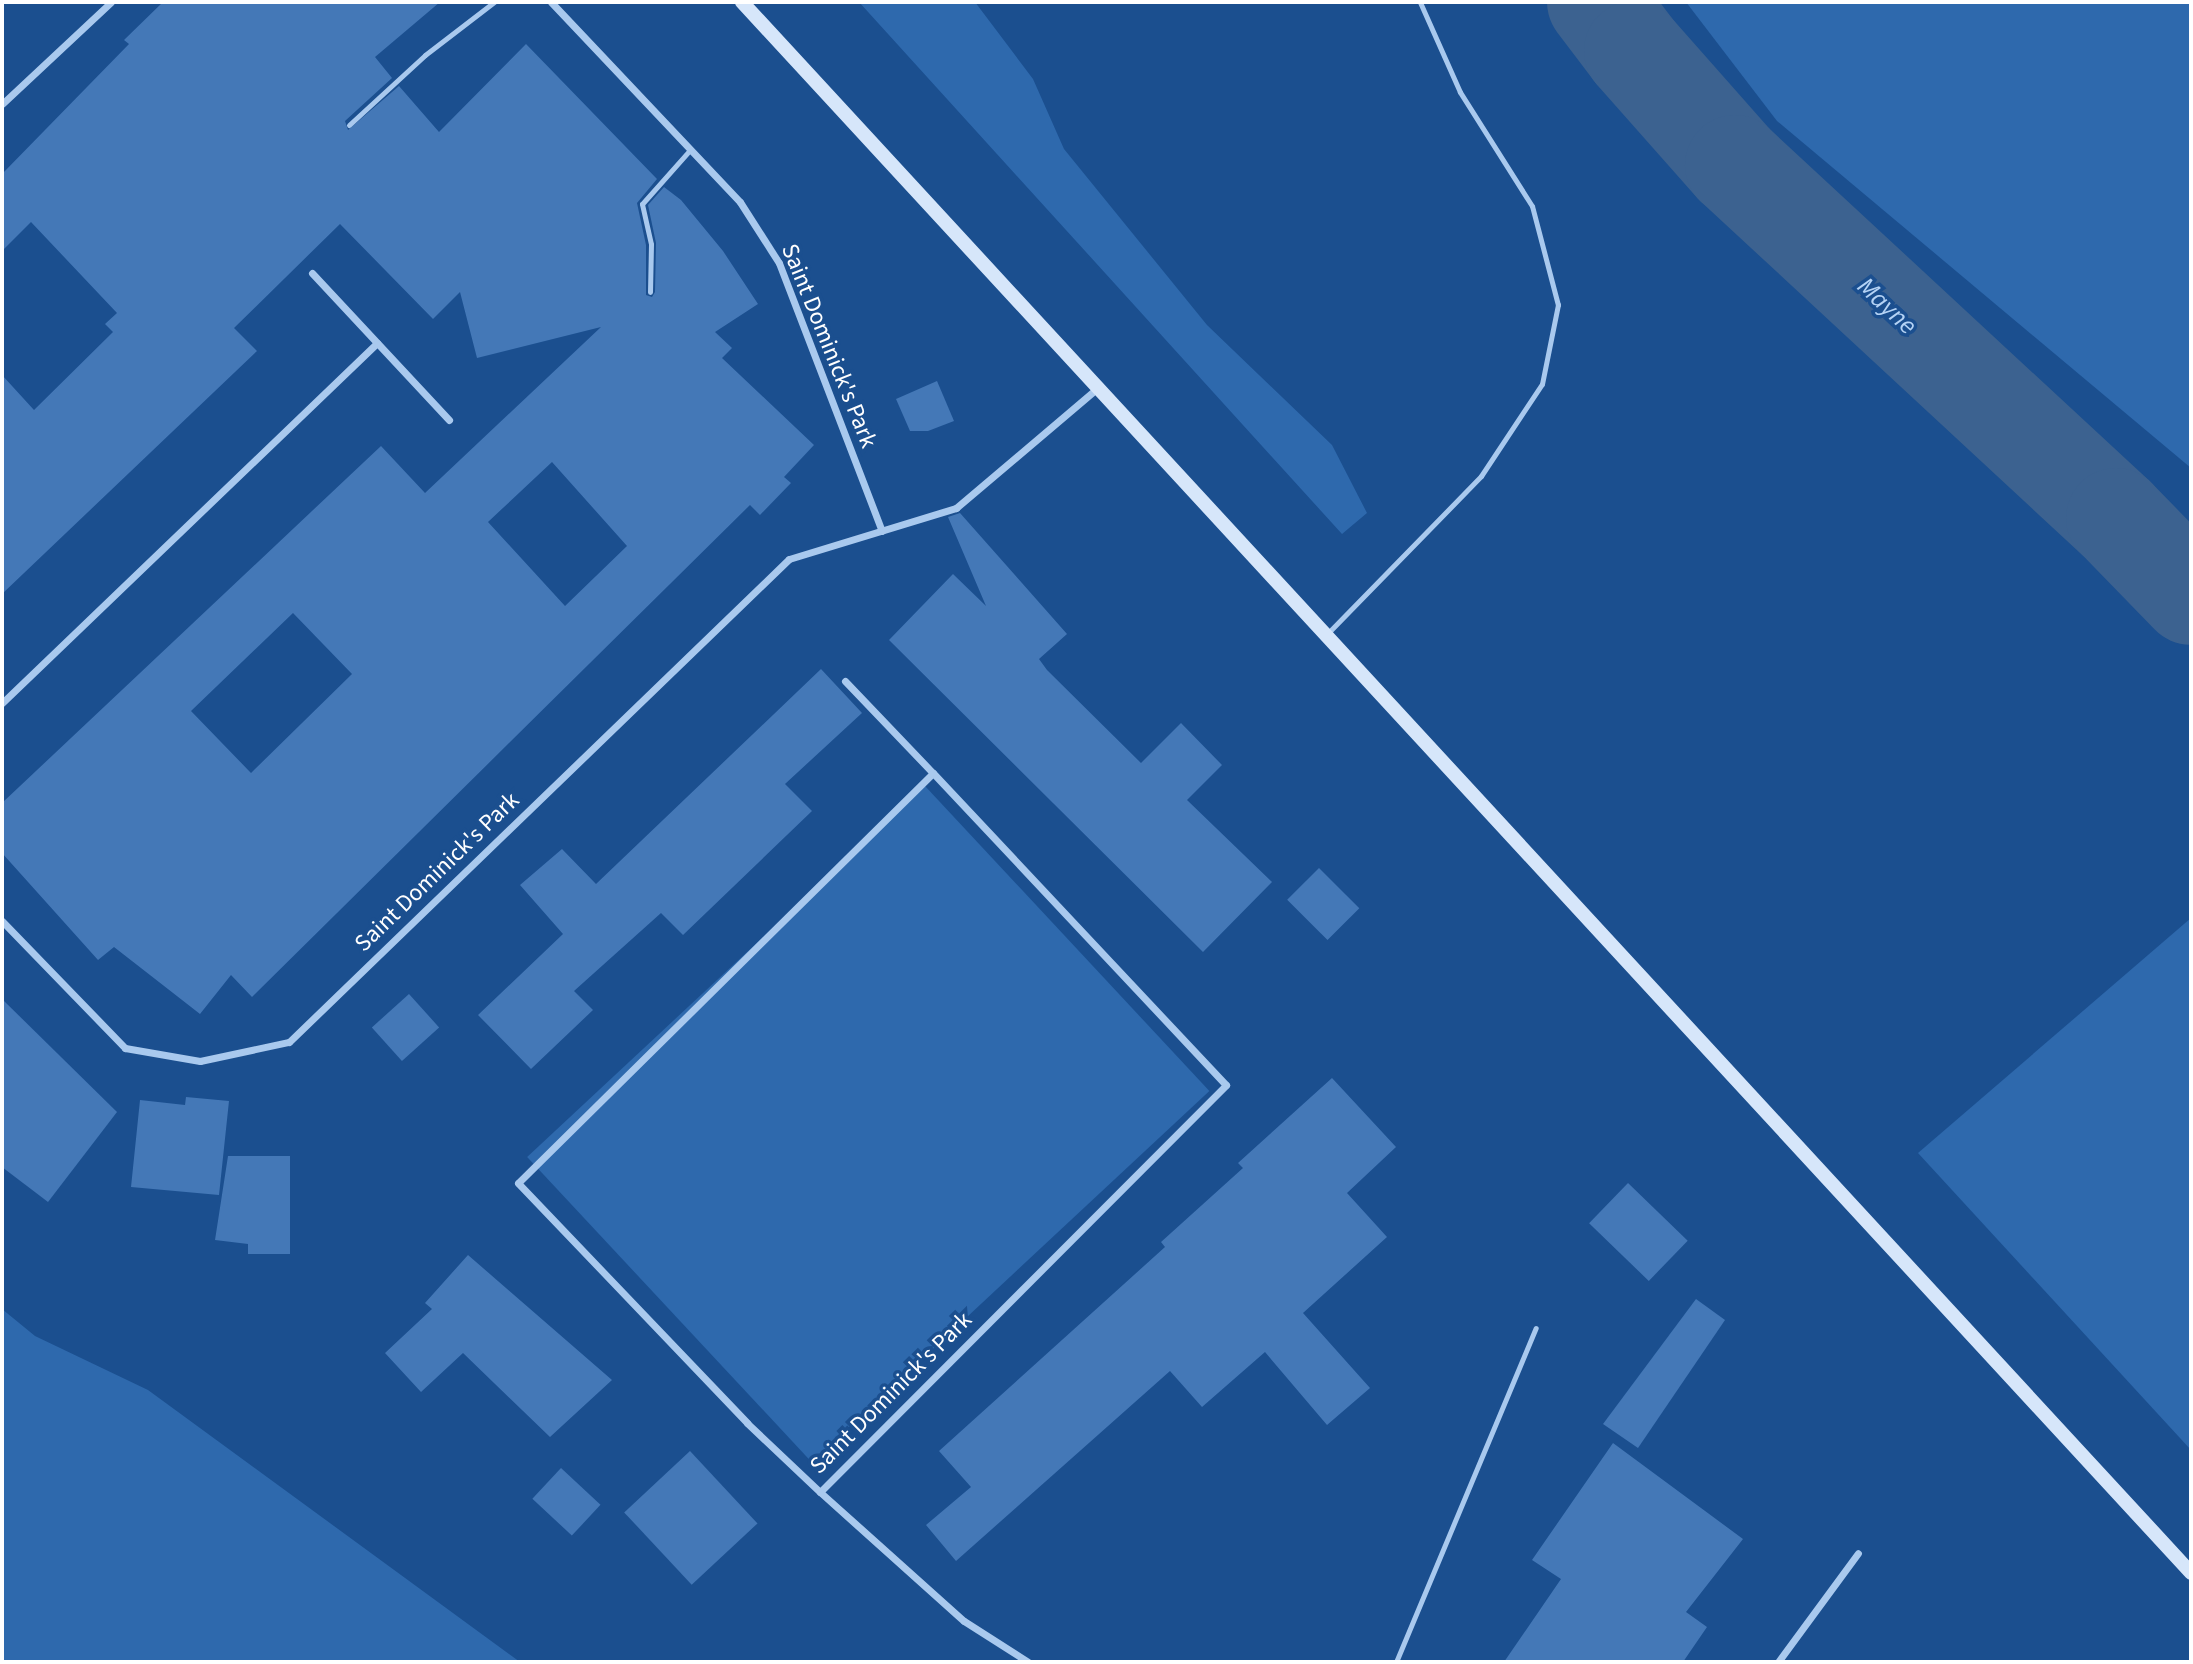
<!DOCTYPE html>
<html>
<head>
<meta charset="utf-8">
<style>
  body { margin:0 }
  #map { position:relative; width:2193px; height:1664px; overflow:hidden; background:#1b4f8f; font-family:"Source Sans 3",sans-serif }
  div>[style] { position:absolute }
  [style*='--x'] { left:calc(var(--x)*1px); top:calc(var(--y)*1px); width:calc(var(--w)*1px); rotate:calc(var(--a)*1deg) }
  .green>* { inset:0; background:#2e69ad; transform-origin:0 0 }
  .river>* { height:100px; margin:-50px; padding:0 50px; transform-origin:50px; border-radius:50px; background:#3c6290 }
  .building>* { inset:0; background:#4478b7; transform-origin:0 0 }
  .lane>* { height:5px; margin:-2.5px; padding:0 2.5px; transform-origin:2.5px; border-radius:2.5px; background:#a9c9ee }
  .street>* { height:7px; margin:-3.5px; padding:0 3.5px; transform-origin:3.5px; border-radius:3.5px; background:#a9c9ee }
  .secondary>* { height:14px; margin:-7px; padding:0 7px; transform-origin:7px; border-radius:7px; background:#d6e6fa }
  span { translate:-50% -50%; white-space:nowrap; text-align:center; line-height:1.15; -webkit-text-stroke:7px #1b4f8f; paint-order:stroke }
  .street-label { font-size:24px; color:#fff }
  .water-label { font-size:26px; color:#b5d3f5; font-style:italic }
  .frame { position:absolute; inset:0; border:4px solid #fff; pointer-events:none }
</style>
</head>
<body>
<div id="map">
  <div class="green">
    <div style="clip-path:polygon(859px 2px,975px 2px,1033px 79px,1064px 149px,1207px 325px,1332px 445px,1367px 513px,1342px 534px)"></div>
    <div style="clip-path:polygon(1686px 2px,2191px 2px,2191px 468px,1777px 121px)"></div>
    <div style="left:925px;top:786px;width:417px;height:544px;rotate:47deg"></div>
    <div style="clip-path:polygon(2191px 918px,2191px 1450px,1918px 1153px)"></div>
    <div style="clip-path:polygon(2px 1309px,35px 1336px,148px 1390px,520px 1662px,2px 1662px)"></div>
  </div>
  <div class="river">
    <div style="--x:1597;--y:2;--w:61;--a:52.9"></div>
    <div style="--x:1634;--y:51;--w:152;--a:48.5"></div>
    <div style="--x:1735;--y:165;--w:519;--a:42.82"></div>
    <div style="--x:2116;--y:518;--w:107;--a:45.8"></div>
  </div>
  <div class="building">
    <div style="clip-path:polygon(evenodd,163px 2px,440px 2px,375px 57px,392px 78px,345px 121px,348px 130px,399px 86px,439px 132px,526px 44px,657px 179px,637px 203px,646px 245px,646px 295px,652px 297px,655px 292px,656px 243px,648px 205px,664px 187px,681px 200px,723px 251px,758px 304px,715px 332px,732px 348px,722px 358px,814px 445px,784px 477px,791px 483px,760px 515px,750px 505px,252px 997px,231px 975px,200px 1014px,114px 947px,98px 960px,2px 853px,2px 803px,381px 446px,425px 493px,601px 327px,477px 358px,460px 292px,433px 319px,340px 224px,234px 328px,257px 351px,2px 594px,2px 375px,34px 410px,113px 332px,105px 324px,117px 313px,31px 222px,2px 251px,2px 174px,129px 44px,124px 40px,163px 2px,552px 462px,627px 546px,565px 606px,488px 522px,552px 462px,163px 2px,293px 613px,352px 674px,251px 773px,191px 711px,293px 613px)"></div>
    <div style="clip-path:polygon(937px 381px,954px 421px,928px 431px,910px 431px,896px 399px)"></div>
    <div style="clip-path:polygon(960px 513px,1067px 634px,1039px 659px,1047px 670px,1141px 763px,1181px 723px,1222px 765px,1187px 800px,1272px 882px,1203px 952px,889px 640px,953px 574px,986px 606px,948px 517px)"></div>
    <div style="clip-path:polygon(821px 669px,862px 713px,785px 784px,812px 811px,683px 935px,661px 913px,574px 991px,593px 1010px,531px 1069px,478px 1015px,563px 934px,520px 885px,562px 849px,596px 884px)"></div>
    <div style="left:1319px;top:868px;width:57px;height:45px;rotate:45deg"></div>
    <div style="left:409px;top:994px;width:45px;height:50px;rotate:48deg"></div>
    <div style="clip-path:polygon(2px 999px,117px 1112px,48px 1202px,2px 1167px)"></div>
    <div style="clip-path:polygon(1332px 1078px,1396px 1147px,1347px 1193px,1387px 1237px,1303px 1313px,1370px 1388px,1327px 1425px,1265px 1352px,1202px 1407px,1170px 1371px,956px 1561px,926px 1525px,971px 1487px,939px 1451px,1165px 1247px,1161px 1242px,1243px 1168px,1238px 1163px)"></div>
    <div style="clip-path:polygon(186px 1097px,229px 1101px,219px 1195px,131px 1187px,140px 1100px,185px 1105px)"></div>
    <div style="clip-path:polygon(228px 1156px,290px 1156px,290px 1254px,248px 1254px,248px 1244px,215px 1240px)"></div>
    <div style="left:1628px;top:1183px;width:83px;height:56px;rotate:44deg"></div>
    <div style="clip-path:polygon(468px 1255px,612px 1380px,550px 1437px,463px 1353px,421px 1392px,385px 1353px,432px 1309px,425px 1303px)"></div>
    <div style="clip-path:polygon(1696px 1299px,1725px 1320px,1638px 1448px,1603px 1424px)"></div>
    <div style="clip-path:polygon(1613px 1443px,1743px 1539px,1686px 1612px,1707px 1627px,1683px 1662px,1504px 1662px,1561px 1579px,1532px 1560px)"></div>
    <div style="left:690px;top:1451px;width:99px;height:90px;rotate:47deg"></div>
    <div style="left:561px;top:1468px;width:54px;height:42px;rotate:43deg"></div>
  </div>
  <div class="lane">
    <div style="--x:349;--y:125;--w:103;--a:-42.6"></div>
    <div style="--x:425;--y:55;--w:87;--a:-37.5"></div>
    <div style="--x:650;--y:292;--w:48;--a:-88.8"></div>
    <div style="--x:651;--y:244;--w:41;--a:-102.7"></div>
    <div style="--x:642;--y:204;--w:72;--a:-48.4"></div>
    <div style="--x:1326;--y:635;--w:222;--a:-45.7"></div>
    <div style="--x:1481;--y:476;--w:110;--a:-56.5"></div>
    <div style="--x:1542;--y:384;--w:81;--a:-78.6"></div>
    <div style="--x:1558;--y:305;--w:102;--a:-104.7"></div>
    <div style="--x:1532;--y:206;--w:135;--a:-122.3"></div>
    <div style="--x:1460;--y:92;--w:98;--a:-114"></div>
    <div style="--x:1396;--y:1662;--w:362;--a:-67.3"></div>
  </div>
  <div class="street">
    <div style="--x:551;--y:2;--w:275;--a:46.6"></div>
    <div style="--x:740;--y:202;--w:72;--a:57.4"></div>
    <div style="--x:779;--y:263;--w:287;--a:69"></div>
    <div style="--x:2;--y:104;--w:149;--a:-43.1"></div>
    <div style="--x:312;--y:273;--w:201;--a:47"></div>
    <div style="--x:845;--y:681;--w:127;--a:46.3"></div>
    <div style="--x:2;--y:703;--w:520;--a:-43.83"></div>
    <div style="--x:2;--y:921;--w:177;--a:45.9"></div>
    <div style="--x:125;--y:1048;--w:76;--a:9.8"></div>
    <div style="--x:200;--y:1061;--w:91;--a:-12.1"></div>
    <div style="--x:289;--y:1042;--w:695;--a:-44.01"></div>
    <div style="--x:789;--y:559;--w:175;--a:-17"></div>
    <div style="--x:956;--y:508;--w:189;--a:-40.3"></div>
    <div style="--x:820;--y:1492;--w:575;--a:-45.07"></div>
    <div style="--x:1226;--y:1085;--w:428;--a:-133.2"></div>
    <div style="--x:933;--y:773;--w:583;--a:135.35"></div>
    <div style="--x:518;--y:1183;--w:332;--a:46.3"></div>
    <div style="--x:747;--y:1423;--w:100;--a:43.4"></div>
    <div style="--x:820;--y:1492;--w:193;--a:41.9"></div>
    <div style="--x:964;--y:1621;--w:76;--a:32.6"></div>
    <div style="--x:1778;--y:1662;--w:135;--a:-53.7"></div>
  </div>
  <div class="secondary">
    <div style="--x:742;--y:2;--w:2137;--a:47.31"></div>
  </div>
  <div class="street-label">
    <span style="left:829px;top:346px;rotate:68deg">Saint Dominick's Park</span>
    <span style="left:437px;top:872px;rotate:-44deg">Saint Dominick's Park</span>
    <span style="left:891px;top:1393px;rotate:-45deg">Saint Dominick's Park</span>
  </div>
  <div class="water-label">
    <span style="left:1887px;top:306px;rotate:43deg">Mayne</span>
  </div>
  <div class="frame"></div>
</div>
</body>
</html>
